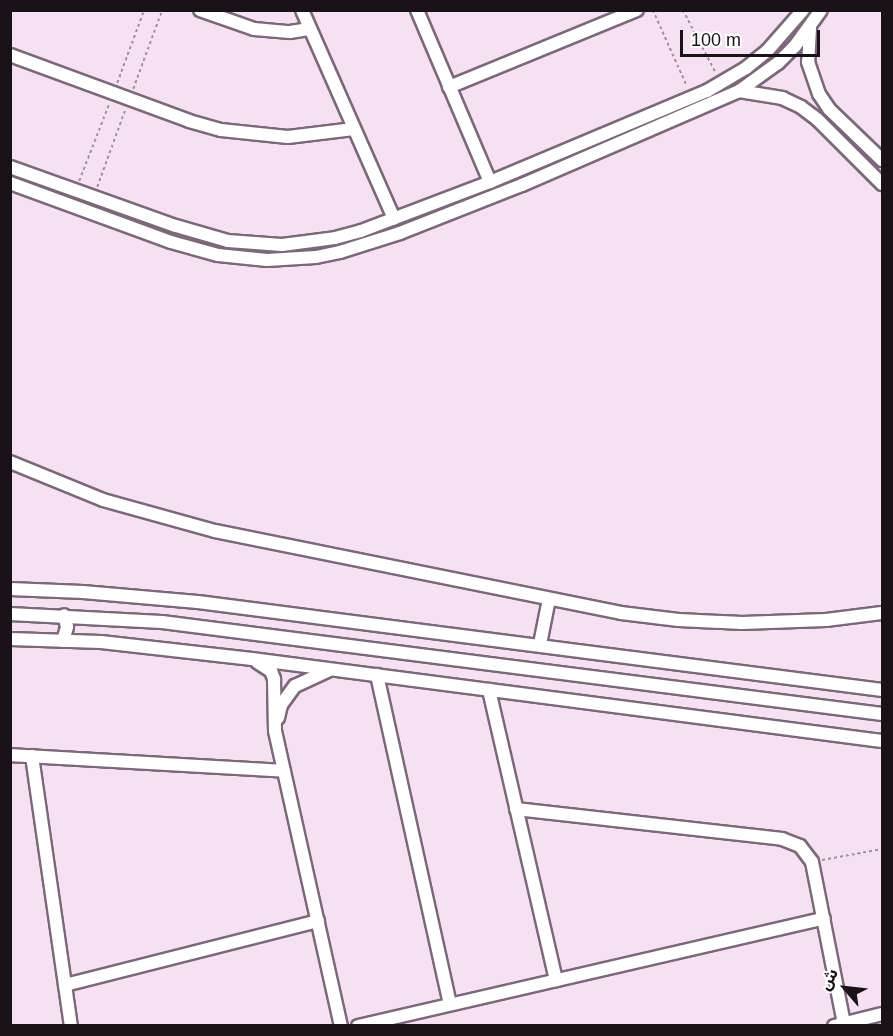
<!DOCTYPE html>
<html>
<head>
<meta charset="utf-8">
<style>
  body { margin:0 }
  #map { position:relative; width:893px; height:1036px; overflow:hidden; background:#f6e1f3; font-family:Arial,"Noto Sans Arabic",sans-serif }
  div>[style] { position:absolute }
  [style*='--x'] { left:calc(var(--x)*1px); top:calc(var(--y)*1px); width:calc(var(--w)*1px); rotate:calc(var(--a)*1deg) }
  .path>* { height:1.5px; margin-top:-0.75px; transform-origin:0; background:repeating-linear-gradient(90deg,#9f909d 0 3px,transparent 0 6px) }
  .roads { filter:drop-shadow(2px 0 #7b6878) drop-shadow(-2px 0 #7b6878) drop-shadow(0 2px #7b6878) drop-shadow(0 -2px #7b6878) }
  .minor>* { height:12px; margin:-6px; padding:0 6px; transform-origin:6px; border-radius:6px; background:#fff }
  span { translate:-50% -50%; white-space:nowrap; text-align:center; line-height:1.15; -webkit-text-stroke:5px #fff; paint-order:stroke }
  .frame { position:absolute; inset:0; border:12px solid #191218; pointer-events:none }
  .north { position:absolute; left:815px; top:958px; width:60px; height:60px; -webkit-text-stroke:4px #fff; paint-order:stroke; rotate:298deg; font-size:16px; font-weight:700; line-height:24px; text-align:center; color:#191218 }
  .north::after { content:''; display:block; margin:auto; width:21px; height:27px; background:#191218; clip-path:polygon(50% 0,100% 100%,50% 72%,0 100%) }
  .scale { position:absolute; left:680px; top:30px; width:140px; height:27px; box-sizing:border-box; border:3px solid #191218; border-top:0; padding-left:8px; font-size:18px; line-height:21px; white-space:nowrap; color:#191218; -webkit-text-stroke:4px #fff; paint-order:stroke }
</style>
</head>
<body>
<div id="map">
  <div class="path">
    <div style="--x:653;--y:10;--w:83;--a:65.9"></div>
    <div style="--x:683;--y:10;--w:71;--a:62.4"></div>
    <div style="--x:117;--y:83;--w:78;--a:-69.7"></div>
    <div style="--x:133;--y:89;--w:84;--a:-69.8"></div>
    <div style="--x:79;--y:181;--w:83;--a:-68.7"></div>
    <div style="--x:97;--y:187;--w:82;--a:-70"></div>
    <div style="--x:822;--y:860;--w:61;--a:-10.4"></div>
  </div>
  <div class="roads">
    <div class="minor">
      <div style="--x:200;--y:10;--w:57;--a:19.4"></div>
      <div style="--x:254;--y:29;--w:36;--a:5"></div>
      <div style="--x:290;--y:32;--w:20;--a:-9"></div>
      <div style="--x:302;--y:10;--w:228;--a:66.2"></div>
      <div style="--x:417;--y:10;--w:187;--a:67"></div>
      <div style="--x:810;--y:28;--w:34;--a:93"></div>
      <div style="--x:808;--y:62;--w:34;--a:71"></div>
      <div style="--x:819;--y:94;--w:18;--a:56"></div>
      <div style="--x:829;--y:109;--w:74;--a:43.9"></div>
      <div style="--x:10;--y:55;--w:191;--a:20.2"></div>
      <div style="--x:189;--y:121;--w:33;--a:16"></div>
      <div style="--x:221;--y:130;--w:67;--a:6"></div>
      <div style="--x:288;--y:137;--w:66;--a:-6.9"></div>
      <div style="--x:449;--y:87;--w:203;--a:-22.3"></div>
      <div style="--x:739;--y:91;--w:44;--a:9.2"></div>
      <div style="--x:782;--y:98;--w:21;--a:25"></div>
      <div style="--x:801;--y:107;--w:21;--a:37"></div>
      <div style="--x:818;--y:120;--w:91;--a:45"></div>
      <div style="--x:10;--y:167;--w:176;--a:19.6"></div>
      <div style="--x:176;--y:226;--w:54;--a:16.1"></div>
      <div style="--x:228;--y:241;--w:54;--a:4.2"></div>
      <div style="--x:282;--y:245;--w:53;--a:-7.5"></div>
      <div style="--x:335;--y:238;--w:27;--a:-15"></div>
      <div style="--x:361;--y:231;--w:138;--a:-20.8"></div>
      <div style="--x:490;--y:182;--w:235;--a:-22.8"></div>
      <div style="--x:707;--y:91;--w:45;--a:-30.5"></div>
      <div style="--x:746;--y:68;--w:28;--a:-39"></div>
      <div style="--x:768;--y:50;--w:53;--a:-48.8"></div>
      <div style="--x:10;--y:183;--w:171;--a:20.1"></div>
      <div style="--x:171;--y:242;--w:49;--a:15.5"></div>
      <div style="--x:218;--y:255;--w:49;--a:5.8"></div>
      <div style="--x:267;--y:260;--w:49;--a:-3.5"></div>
      <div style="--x:316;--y:257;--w:25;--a:-12"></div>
      <div style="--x:340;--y:252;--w:63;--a:-17.6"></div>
      <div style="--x:400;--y:233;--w:131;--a:-21.5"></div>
      <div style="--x:522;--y:185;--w:236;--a:-23.4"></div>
      <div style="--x:739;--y:91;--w:48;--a:-35.7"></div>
      <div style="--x:778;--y:63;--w:24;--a:-45"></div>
      <div style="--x:795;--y:46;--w:44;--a:-54.2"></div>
      <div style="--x:10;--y:462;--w:100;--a:22.2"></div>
      <div style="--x:103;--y:500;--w:116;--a:15.5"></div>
      <div style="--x:215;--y:531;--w:414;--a:11.4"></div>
      <div style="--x:621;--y:613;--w:58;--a:6.9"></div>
      <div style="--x:679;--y:620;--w:63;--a:2.7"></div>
      <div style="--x:742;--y:623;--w:84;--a:-2"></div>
      <div style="--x:826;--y:620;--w:56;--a:-7.1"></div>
      <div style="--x:10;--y:589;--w:73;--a:2.4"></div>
      <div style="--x:83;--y:592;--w:115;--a:5"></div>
      <div style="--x:198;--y:602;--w:690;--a:7.33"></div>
      <div style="--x:10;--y:614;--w:152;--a:3"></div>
      <div style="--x:162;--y:622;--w:726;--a:7.28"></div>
      <div style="--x:10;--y:639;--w:91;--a:1.9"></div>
      <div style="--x:101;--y:642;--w:152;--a:6.4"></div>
      <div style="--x:252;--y:659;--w:635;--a:7.42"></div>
      <div style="--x:63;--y:641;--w:15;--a:-74"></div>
      <div style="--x:67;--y:627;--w:12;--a:-104"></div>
      <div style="--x:540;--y:644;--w:46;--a:-78.7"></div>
      <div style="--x:257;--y:662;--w:17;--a:33"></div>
      <div style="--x:271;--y:671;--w:9;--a:69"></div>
      <div style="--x:274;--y:679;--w:52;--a:88.9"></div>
      <div style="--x:275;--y:731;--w:302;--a:77.4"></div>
      <div style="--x:377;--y:675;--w:337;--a:77.5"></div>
      <div style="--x:489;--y:690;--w:298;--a:77"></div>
      <div style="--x:278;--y:718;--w:13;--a:-77"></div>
      <div style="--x:281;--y:705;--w:24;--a:-54"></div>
      <div style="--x:295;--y:686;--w:38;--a:-25"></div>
      <div style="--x:10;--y:755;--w:274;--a:3.3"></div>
      <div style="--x:32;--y:756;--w:273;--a:81.8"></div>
      <div style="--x:516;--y:809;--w:268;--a:6.4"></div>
      <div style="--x:782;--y:839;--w:19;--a:21"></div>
      <div style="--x:800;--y:846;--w:20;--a:53"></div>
      <div style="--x:812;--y:862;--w:164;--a:78.8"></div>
      <div style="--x:65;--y:985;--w:261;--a:-14.2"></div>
      <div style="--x:358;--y:1026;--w:478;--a:-13"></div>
      <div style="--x:834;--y:1026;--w:49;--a:-14"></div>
    </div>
  </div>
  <div class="frame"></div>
  <div class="north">ش</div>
  <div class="scale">100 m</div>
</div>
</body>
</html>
